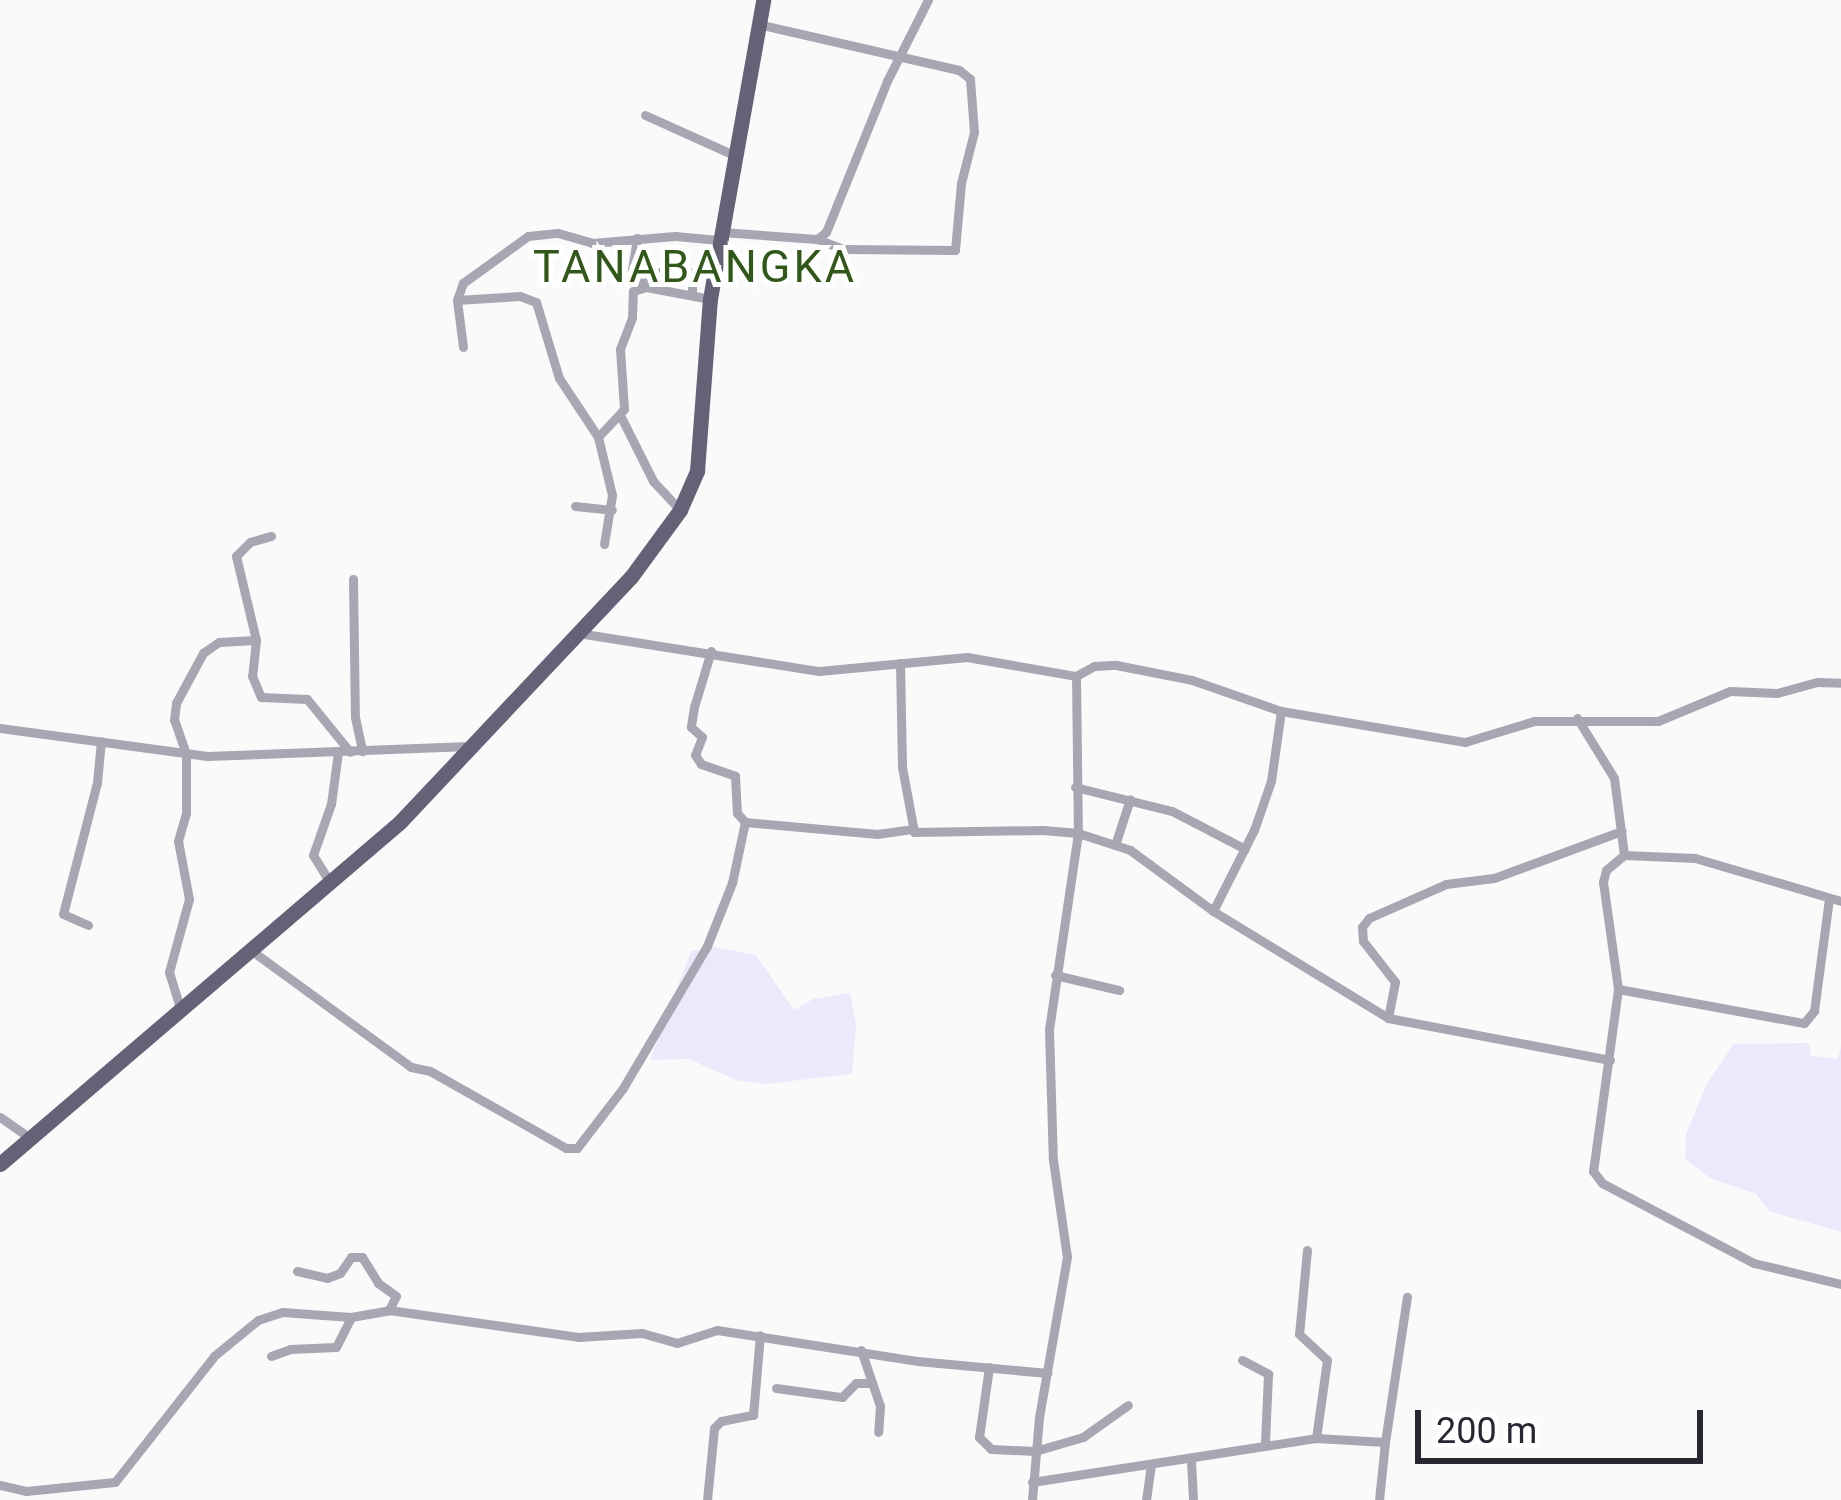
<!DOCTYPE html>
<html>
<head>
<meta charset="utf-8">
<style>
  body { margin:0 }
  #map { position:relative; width:1841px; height:1500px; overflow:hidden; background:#fafafa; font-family:Roboto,sans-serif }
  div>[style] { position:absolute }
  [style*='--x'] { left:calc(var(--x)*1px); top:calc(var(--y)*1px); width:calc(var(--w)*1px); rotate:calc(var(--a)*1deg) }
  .green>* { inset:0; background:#eaeafc }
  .minor>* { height:9px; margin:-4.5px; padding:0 4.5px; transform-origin:4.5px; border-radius:4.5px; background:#a6a7b3 }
  .primary>* { height:15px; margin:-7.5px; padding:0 7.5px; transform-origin:7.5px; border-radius:7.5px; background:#636277 }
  span { translate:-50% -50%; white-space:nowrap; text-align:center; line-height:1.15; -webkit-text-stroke:10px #fff; paint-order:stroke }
  .quarter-label { font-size:45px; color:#315719; letter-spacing:3px }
  .scale { position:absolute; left:1415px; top:1410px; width:288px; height:54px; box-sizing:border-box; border:6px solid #272732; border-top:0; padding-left:15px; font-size:36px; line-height:42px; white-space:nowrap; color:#272732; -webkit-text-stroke:9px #fff; paint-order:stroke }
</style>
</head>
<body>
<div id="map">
  <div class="green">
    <div style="clip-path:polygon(714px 947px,756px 955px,794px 1010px,813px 999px,850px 993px,856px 1024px,852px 1074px,765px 1084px,736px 1080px,689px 1059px,650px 1060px,691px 951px)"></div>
    <div style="clip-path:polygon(1809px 1043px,1811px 1056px,1838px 1059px,1841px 1046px,1841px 1232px,1769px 1211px,1756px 1194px,1710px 1178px,1685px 1159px,1686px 1134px,1707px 1083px,1734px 1044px)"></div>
  </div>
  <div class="minor">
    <div style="--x:758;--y:24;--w:206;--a:12.9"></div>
    <div style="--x:959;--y:70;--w:14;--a:39"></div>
    <div style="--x:970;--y:79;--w:53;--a:85.7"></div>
    <div style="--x:974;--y:132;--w:53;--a:104.3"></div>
    <div style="--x:961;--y:183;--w:67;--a:95.1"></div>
    <div style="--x:955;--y:250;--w:112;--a:-179.5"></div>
    <div style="--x:843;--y:249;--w:28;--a:-159"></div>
    <div style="--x:645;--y:115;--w:102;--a:24.3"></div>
    <div style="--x:722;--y:232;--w:95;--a:4.2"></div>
    <div style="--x:817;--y:239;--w:11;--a:-38"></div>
    <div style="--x:826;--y:232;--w:163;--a:-68"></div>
    <div style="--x:887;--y:81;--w:91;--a:-63.2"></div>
    <div style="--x:637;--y:238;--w:33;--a:99"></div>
    <div style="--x:632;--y:271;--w:19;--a:58"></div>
    <div style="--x:640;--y:284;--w:42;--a:-30.3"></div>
    <div style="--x:676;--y:263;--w:19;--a:35"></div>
    <div style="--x:692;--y:274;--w:20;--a:90"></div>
    <div style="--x:457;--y:300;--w:63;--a:-3.6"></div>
    <div style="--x:520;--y:296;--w:17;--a:21"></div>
    <div style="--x:536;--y:302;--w:79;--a:73.2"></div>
    <div style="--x:559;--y:378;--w:71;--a:56.5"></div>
    <div style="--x:463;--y:347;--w:47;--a:-97.3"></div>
    <div style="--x:457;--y:300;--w:18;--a:-71"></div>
    <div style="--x:463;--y:283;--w:80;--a:-35.9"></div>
    <div style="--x:528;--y:236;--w:30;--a:-6"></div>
    <div style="--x:558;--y:233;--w:35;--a:16"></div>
    <div style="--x:592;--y:243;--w:83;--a:-4.8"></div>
    <div style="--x:675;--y:236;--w:44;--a:5.2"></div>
    <div style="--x:621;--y:417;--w:72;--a:63.4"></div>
    <div style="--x:653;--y:481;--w:40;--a:47"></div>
    <div style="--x:575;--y:506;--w:37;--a:6"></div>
    <div style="--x:604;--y:544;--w:50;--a:-80.7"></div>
    <div style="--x:612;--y:495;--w:60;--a:-103.6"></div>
    <div style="--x:598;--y:437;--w:38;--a:-47"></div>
    <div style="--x:624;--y:409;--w:60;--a:-93.8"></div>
    <div style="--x:620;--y:349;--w:34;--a:-69"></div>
    <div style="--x:632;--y:317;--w:26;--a:-88"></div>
    <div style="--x:633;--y:291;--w:14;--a:-17"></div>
    <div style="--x:646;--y:287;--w:65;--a:10.6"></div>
    <div style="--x:353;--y:579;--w:138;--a:89.2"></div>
    <div style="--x:355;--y:717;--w:35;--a:78"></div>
    <div style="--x:578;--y:633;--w:244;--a:9"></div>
    <div style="--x:819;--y:671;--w:149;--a:-5.4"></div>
    <div style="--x:967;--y:657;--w:111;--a:9.9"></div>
    <div style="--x:1076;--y:676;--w:157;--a:89.3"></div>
    <div style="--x:1078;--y:833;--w:198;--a:98.4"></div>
    <div style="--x:1049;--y:1029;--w:131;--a:88.3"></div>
    <div style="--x:1053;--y:1160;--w:98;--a:81.8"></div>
    <div style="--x:1067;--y:1257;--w:162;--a:99.9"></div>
    <div style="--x:1039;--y:1417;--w:83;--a:94.8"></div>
    <div style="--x:256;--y:640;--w:86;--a:-103.4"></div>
    <div style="--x:236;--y:556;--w:20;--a:-45"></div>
    <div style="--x:250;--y:542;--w:22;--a:-16"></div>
    <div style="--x:711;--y:651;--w:59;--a:106.9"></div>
    <div style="--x:694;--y:707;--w:20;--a:99"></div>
    <div style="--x:691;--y:727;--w:15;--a:42"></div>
    <div style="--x:702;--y:737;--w:19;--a:111"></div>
    <div style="--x:695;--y:755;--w:11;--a:56"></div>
    <div style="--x:701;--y:764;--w:36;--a:19"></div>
    <div style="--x:735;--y:776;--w:37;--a:87"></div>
    <div style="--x:737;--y:813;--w:12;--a:48"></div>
    <div style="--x:900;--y:663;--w:104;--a:88.9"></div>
    <div style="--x:902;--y:767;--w:66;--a:79.5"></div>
    <div style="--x:914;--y:832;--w:129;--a:-0.9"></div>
    <div style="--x:1043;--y:830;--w:35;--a:5"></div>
    <div style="--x:1078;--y:833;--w:55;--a:18.1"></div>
    <div style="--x:1130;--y:850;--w:103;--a:36.3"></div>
    <div style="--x:1213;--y:911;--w:205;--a:31.4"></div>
    <div style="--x:1388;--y:1018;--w:226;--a:10.7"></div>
    <div style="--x:1076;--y:676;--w:21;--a:-29"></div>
    <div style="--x:1094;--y:666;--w:22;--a:-3"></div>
    <div style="--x:1116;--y:665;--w:77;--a:11.2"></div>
    <div style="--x:1192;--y:680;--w:94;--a:19.2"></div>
    <div style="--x:1281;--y:711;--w:187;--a:9.6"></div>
    <div style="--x:1465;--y:742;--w:72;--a:-16.9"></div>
    <div style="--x:1534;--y:721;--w:124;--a:0"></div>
    <div style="--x:1658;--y:721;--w:78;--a:-22.6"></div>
    <div style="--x:1730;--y:691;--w:47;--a:2.4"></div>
    <div style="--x:1777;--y:693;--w:41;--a:-15.4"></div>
    <div style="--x:1817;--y:682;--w:24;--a:2"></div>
    <div style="--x:1577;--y:718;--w:70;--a:58.3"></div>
    <div style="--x:1614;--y:778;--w:78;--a:82.6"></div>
    <div style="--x:1624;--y:855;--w:23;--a:140"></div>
    <div style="--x:1606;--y:870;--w:12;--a:104"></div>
    <div style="--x:1603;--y:882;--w:108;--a:82"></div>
    <div style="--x:1618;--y:989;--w:184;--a:97.8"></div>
    <div style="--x:1593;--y:1171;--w:15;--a:53"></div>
    <div style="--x:1602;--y:1183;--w:172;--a:27.8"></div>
    <div style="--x:1754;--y:1263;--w:89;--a:13.6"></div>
    <div style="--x:0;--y:728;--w:209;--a:7.7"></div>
    <div style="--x:207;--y:756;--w:262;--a:-2.2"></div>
    <div style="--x:1075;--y:787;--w:100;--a:13.9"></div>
    <div style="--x:1172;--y:811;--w:82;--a:27.5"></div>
    <div style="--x:1115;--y:845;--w:48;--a:-71.9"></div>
    <div style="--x:1624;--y:855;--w:71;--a:2.4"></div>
    <div style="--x:1695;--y:858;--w:152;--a:16.4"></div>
    <div style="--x:331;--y:884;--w:34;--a:-122"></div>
    <div style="--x:313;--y:855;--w:54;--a:-70.6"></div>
    <div style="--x:331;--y:804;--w:52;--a:-82.3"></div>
    <div style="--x:1213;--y:911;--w:91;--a:-63.2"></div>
    <div style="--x:1254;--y:830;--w:52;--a:-70.9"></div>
    <div style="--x:1271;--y:781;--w:71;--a:-81.9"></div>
    <div style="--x:88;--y:925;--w:27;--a:-156"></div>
    <div style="--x:63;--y:914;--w:135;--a:-75.5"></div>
    <div style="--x:97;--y:783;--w:42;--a:-84.6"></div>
    <div style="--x:252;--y:951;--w:197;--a:36.1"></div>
    <div style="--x:411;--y:1067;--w:19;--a:12"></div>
    <div style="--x:430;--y:1071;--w:156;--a:29.5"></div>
    <div style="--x:566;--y:1148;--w:11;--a:0"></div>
    <div style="--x:577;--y:1148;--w:76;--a:-52.5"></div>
    <div style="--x:623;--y:1088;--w:165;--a:-59.4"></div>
    <div style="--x:707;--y:946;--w:68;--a:-68.4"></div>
    <div style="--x:732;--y:883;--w:62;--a:-78"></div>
    <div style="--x:745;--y:822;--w:133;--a:5.2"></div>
    <div style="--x:877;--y:834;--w:35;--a:-8"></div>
    <div style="--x:1055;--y:975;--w:66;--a:13.2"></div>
    <div style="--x:1618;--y:989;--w:189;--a:10.4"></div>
    <div style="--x:1804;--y:1023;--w:16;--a:-50"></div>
    <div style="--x:1814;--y:1011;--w:114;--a:-82.4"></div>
    <div style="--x:181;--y:1011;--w:41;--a:-107.1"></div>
    <div style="--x:169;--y:972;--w:76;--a:-74.7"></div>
    <div style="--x:189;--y:899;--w:59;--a:-100.7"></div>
    <div style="--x:178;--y:841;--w:29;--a:-74"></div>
    <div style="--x:186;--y:813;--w:59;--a:-90"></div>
    <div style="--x:186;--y:754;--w:36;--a:-109"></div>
    <div style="--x:174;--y:720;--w:17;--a:-83"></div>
    <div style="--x:176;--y:703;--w:57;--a:-61.6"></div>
    <div style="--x:203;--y:653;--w:19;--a:-35"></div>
    <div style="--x:219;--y:642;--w:37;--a:-3"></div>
    <div style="--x:256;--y:640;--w:36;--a:96"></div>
    <div style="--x:252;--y:676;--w:23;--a:67"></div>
    <div style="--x:261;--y:697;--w:46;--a:2.5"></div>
    <div style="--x:307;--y:699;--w:68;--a:50.9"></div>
    <div style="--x:1388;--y:1018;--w:37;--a:-79"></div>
    <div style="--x:1395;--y:982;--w:52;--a:-128"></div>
    <div style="--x:1363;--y:941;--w:14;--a:-94"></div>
    <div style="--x:1362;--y:927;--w:11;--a:-52"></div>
    <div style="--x:1369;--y:918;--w:84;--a:-23.8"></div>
    <div style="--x:1446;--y:884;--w:48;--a:-7.1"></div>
    <div style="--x:1494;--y:878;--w:136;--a:-20.2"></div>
    <div style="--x:0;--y:1117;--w:37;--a:35"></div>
    <div style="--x:1307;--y:1250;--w:84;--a:95.4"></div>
    <div style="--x:1299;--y:1334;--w:38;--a:43"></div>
    <div style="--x:1327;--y:1360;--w:79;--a:98"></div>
    <div style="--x:297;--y:1271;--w:31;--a:13"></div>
    <div style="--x:327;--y:1278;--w:14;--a:-21"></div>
    <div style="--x:340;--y:1273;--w:19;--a:-55"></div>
    <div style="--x:351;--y:1257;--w:11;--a:0"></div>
    <div style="--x:362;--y:1257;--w:31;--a:58"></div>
    <div style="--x:378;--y:1283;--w:22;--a:36"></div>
    <div style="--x:396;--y:1296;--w:16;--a:117"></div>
    <div style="--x:861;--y:1350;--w:59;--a:71.3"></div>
    <div style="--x:880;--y:1406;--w:26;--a:94"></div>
    <div style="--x:271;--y:1356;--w:20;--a:-20"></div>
    <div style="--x:290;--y:1349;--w:46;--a:-2.5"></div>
    <div style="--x:336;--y:1347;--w:34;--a:-63"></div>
    <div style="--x:1242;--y:1360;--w:30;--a:28"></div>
    <div style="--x:1268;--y:1374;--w:69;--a:92.5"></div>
    <div style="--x:989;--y:1367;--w:71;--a:98.1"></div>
    <div style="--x:979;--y:1437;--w:17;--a:45"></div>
    <div style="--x:991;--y:1449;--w:44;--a:2.6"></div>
    <div style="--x:1035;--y:1451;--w:50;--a:-16.3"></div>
    <div style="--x:1083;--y:1437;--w:55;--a:-35.4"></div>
    <div style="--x:776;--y:1388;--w:67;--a:7.8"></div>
    <div style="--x:842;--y:1397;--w:20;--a:-45"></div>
    <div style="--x:856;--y:1383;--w:12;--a:0"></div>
    <div style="--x:1385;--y:1442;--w:147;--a:-81.4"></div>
    <div style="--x:1191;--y:1460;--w:40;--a:87.1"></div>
    <div style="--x:1032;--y:1482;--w:287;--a:-8.8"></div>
    <div style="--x:1316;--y:1438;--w:69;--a:3.3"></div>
    <div style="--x:1385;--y:1442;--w:58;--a:95.9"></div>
    <div style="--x:0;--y:1485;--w:27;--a:13"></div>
    <div style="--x:26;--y:1491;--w:89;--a:-5.8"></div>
    <div style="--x:115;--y:1482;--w:160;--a:-51.8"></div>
    <div style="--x:214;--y:1356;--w:57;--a:-39.3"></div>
    <div style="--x:258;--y:1320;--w:25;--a:-18"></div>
    <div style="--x:282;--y:1312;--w:69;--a:4.1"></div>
    <div style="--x:351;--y:1317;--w:39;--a:-10"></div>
    <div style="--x:389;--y:1310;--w:191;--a:8.1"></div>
    <div style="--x:578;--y:1337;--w:64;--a:-3.6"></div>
    <div style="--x:642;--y:1333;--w:36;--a:16"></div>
    <div style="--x:677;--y:1343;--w:42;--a:-18"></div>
    <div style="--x:717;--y:1330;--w:202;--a:8.8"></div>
    <div style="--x:917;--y:1361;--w:131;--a:5.3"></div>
    <div style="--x:707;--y:1500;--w:72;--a:-84.4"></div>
    <div style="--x:714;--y:1428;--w:10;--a:-45"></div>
    <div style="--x:721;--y:1421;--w:33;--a:-11"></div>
    <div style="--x:753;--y:1415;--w:80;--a:-85"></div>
    <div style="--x:1146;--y:1500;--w:34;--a:-82"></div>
  </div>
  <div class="primary">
    <div style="--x:0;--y:1164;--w:526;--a:-40.53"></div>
    <div style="--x:400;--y:822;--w:337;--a:-46.7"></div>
    <div style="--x:631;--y:577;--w:83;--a:-53.8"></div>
    <div style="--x:680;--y:510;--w:43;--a:-66.4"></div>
    <div style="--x:697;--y:471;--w:172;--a:-85.7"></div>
    <div style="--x:710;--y:299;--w:304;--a:-79.9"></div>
  </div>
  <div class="quarter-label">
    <span style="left:695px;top:267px">TANABANGKA</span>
  </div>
  <div class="scale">200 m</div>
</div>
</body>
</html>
